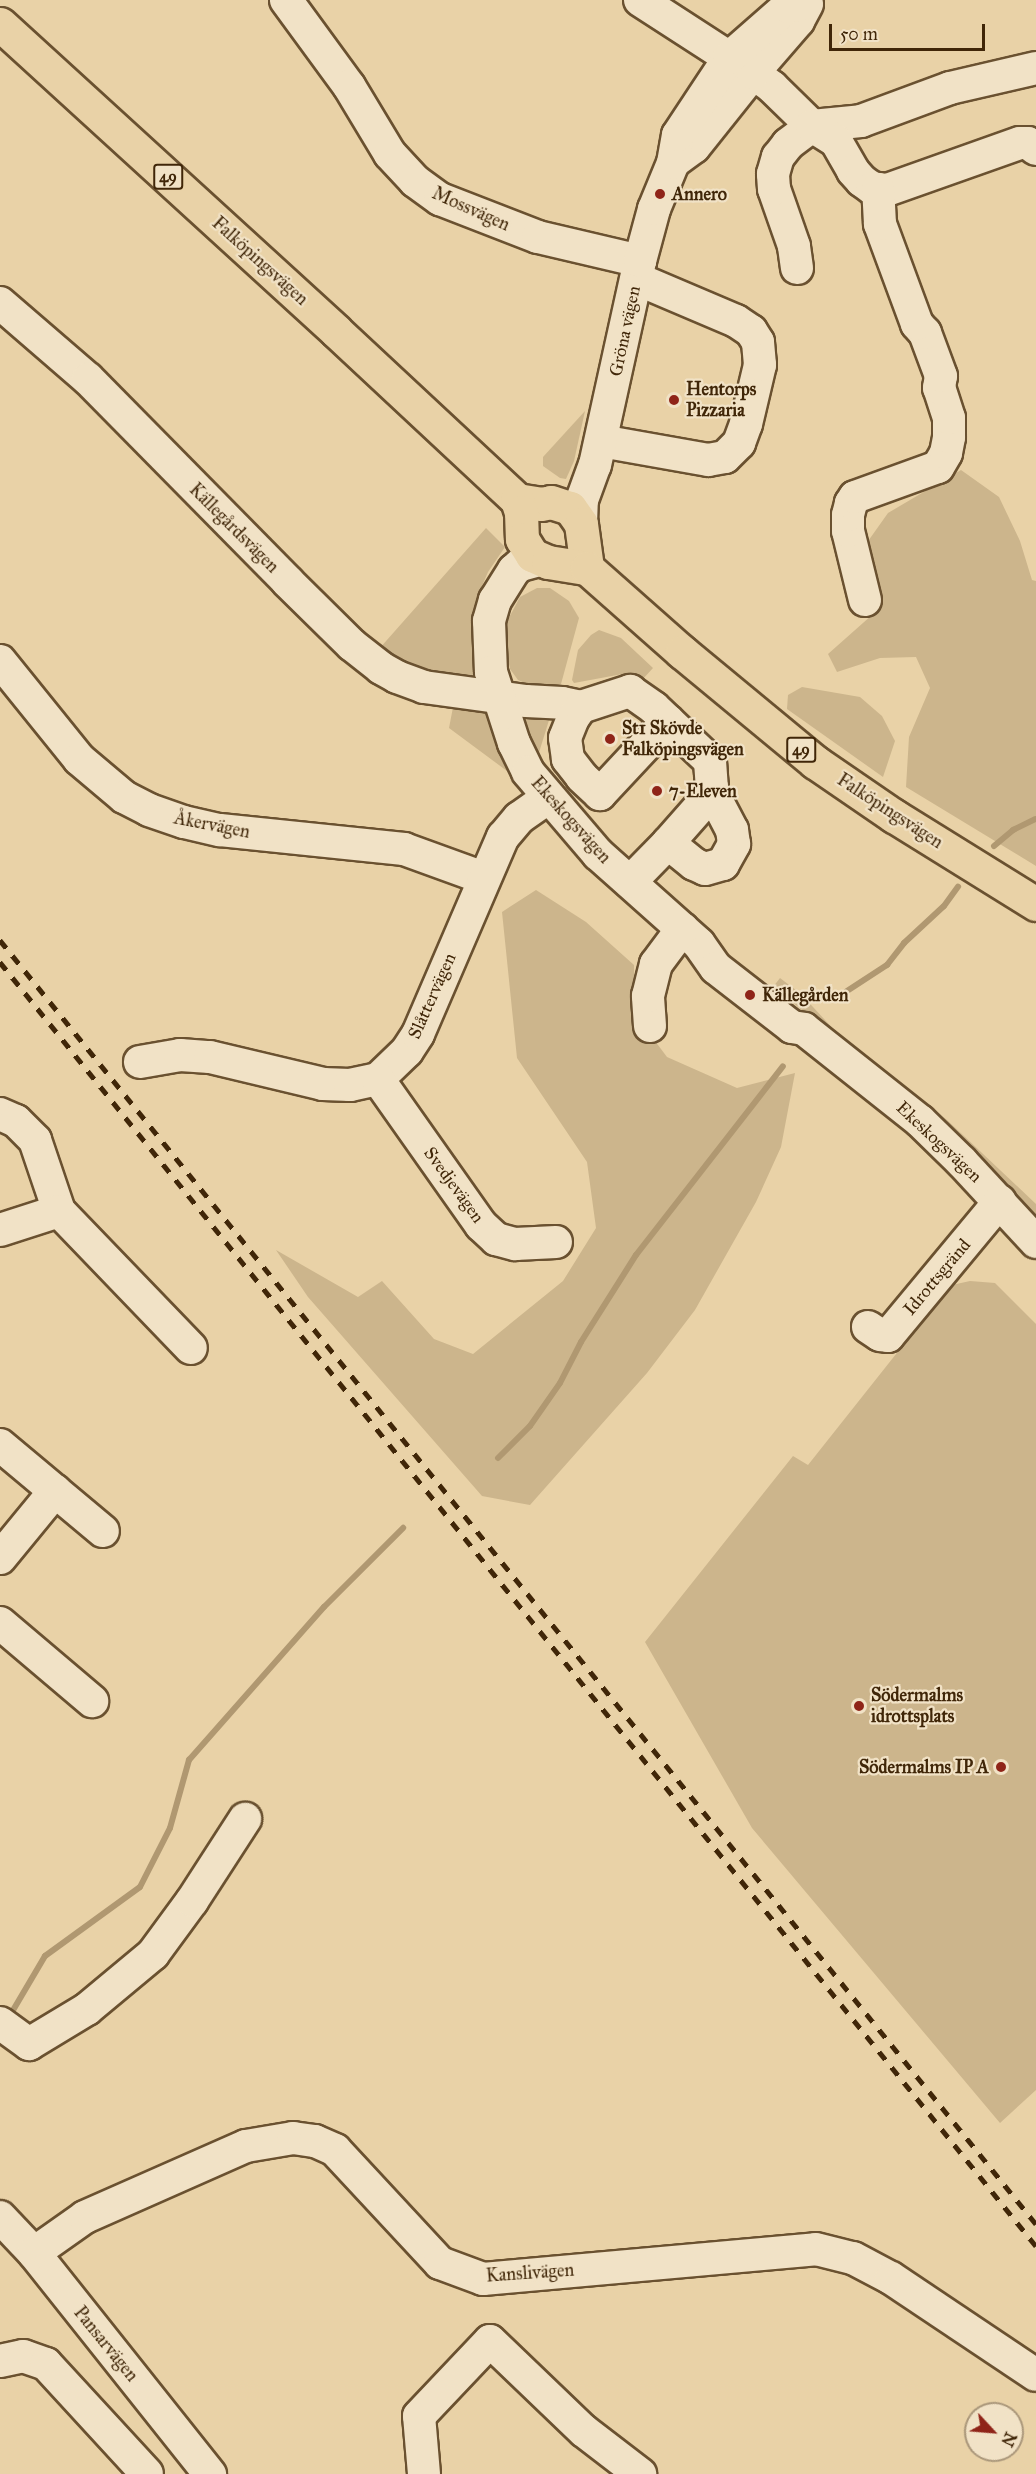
<!DOCTYPE html>
<html>
<head>
<meta charset="utf-8">
<style>
  body { margin:0 }
  #map { position:relative; width:1036px; height:2474px; overflow:hidden; background:#e9d2a7; font-family:"IM FELL Great Primer",serif }
  div>[style] { position:absolute }
  [style*='--x'] { left:calc(var(--x)*1px); top:calc(var(--y)*1px); width:calc(var(--w)*1px); rotate:calc(var(--a)*1deg) }
  .green>* { inset:0; background:#ccb58c }
  .stream>* { height:6px; margin:-3px; padding:0 3px; transform-origin:3px; border-radius:3px; background:#b09871 }
  .roads { filter:drop-shadow(2px 0 #6a5130) drop-shadow(-2px 0 #6a5130) drop-shadow(0 2px #6a5130) drop-shadow(0 -2px #6a5130) }
  .minor>* { height:32px; margin:-16px; padding:0 16px; transform-origin:16px; border-radius:16px; background:#f1e2c6 }
  .major>* { height:33px; margin:-16.5px; padding:0 16.5px; transform-origin:16.5px; border-radius:16.5px; background:#e9d2a7 }
  .rail>* { height:4.5px; margin-top:-2.25px; transform-origin:0; background:repeating-linear-gradient(90deg,#402608 0 10px,transparent 0 20px) }
  .dots>* { width:16px; height:16px; translate:-50% -50%; box-sizing:border-box; border:3px solid #f1e2c6; border-radius:50% }
  span { translate:-50% -50%; white-space:nowrap; text-align:center; line-height:1.15; -webkit-text-stroke:4.5px #f1e2c6; paint-order:stroke }
  .shield-label span { padding:2px 4px; background:#f1e2c6; border:2px solid; border-radius:4px; -webkit-text-stroke-width:0 }
  .shield-label { font-size:16px; color:#402608; font-weight:700 }
  .poi-label { font-size:18px; color:#402608; font-weight:700 }
  .left { translate:0 -50%; text-align:left }
  .right { translate:-100% -50%; text-align:right }
  .street-label { font-size:18px; color:#402608 }
  .north { position:absolute; left:964px; top:2402px; width:60px; height:60px; box-sizing:border-box; background:#f1e2c6; border:2px solid #aa977a; border-radius:50%; rotate:116deg; font-size:16px; font-weight:700; line-height:24px; text-align:center; color:#402608 }
  .north::after { content:''; display:block; margin:auto; width:21px; height:27px; background:#8f2418; clip-path:polygon(50% 0,100% 100%,50% 72%,0 100%) }
  .scale { position:absolute; left:829px; top:24px; width:156px; height:27px; box-sizing:border-box; border:3px solid #402608; border-top:0; padding-left:8px; font-size:18px; line-height:21px; white-space:nowrap; color:#402608; -webkit-text-stroke:4px #f1e2c6; paint-order:stroke }
</style>
</head>
<body>
<div id="map">
  <div class="green">
    <div style="clip-path:polygon(585px 411px,574px 461px,566px 479px,560px 478px,543px 466px,543px 457px)"></div>
    <div style="clip-path:polygon(961px 470px,999px 497px,1020px 541px,1032px 580px,1036px 581px,1036px 866px,906px 787px,909px 737px,930px 688px,916px 657px,880px 658px,837px 672px,828px 654px,881px 607px,866px 544px,888px 513px)"></div>
    <div style="clip-path:polygon(486px 528px,505px 547px,488px 572px,476px 600px,473px 616px,478px 658px,476px 673px,461px 681px,414px 676px,379px 649px)"></div>
    <div style="clip-path:polygon(537px 588px,550px 588px,569px 601px,579px 618px,561px 684px,536px 688px,518px 680px,510px 669px,505px 644px,505px 625px,520px 597px)"></div>
    <div style="clip-path:polygon(599px 630px,621px 638px,653px 668px,642px 680px,628px 673px,574px 683px,572px 680px,578px 650px,591px 635px)"></div>
    <div style="clip-path:polygon(802px 687px,860px 697px,882px 716px,895px 741px,883px 777px,787px 709px,788px 695px)"></div>
    <div style="clip-path:polygon(454px 702px,488px 709px,501px 754px,509px 769px,507px 771px,449px 728px)"></div>
    <div style="clip-path:polygon(528px 716px,550px 717px,537px 759px,523px 727px)"></div>
    <div style="clip-path:polygon(536px 890px,586px 922px,634px 965px,634px 1013px,667px 1057px,737px 1088px,795px 1073px,781px 1147px,756px 1202px,695px 1310px,647px 1373px,530px 1505px,482px 1496px,308px 1297px,276px 1250px,358px 1297px,382px 1281px,434px 1339px,473px 1354px,563px 1281px,596px 1228px,587px 1162px,517px 1058px,502px 912px)"></div>
    <div style="clip-path:polygon(780px 978px,801px 994px,837px 1033px,947px 1120px,1036px 1204px,1036px 1216px,979px 1157px,909px 1095px,773px 987px)"></div>
    <div style="clip-path:polygon(970px 1281px,995px 1283px,1036px 1324px,1036px 2090px,1000px 2123px,752px 1828px,645px 1642px,793px 1456px,808px 1465px,946px 1291px,952px 1285px)"></div>
  </div>
  <div class="stream">
    <div style="--x:994;--y:846;--w:25;--a:-40"></div>
    <div style="--x:1013;--y:830;--w:25;--a:-26"></div>
    <div style="--x:847;--y:991;--w:48;--a:-33"></div>
    <div style="--x:887;--y:965;--w:28;--a:-52"></div>
    <div style="--x:904;--y:943;--w:54;--a:-42.8"></div>
    <div style="--x:944;--y:906;--w:24;--a:-54"></div>
    <div style="--x:498;--y:1458;--w:45;--a:-45"></div>
    <div style="--x:530;--y:1426;--w:52;--a:-55.1"></div>
    <div style="--x:560;--y:1383;--w:46;--a:-62.9"></div>
    <div style="--x:581;--y:1342;--w:103;--a:-57.7"></div>
    <div style="--x:636;--y:1255;--w:239;--a:-52.1"></div>
    <div style="--x:12;--y:2012;--w:65;--a:-59.5"></div>
    <div style="--x:45;--y:1956;--w:117;--a:-36"></div>
    <div style="--x:140;--y:1887;--w:66;--a:-63"></div>
    <div style="--x:170;--y:1828;--w:71;--a:-74.4"></div>
    <div style="--x:189;--y:1760;--w:204;--a:-48.6"></div>
    <div style="--x:324;--y:1607;--w:112;--a:-45"></div>
  </div>
  <div class="roads">
    <div class="minor">
      <div style="--x:286;--y:0;--w:107;--a:53.8"></div>
      <div style="--x:349;--y:86;--w:79;--a:58.9"></div>
      <div style="--x:390;--y:154;--w:37;--a:47"></div>
      <div style="--x:415;--y:181;--w:31;--a:36"></div>
      <div style="--x:440;--y:199;--w:105;--a:21.2"></div>
      <div style="--x:538;--y:237;--w:105;--a:13.2"></div>
      <div style="--x:640;--y:0;--w:135;--a:32.9"></div>
      <div style="--x:753;--y:73;--w:24;--a:36"></div>
      <div style="--x:772;--y:87;--w:56;--a:44.3"></div>
      <div style="--x:812;--y:126;--w:49;--a:-5.8"></div>
      <div style="--x:861;--y:121;--w:95;--a:-20.3"></div>
      <div style="--x:950;--y:88;--w:88;--a:-13.1"></div>
      <div style="--x:676;--y:160;--w:22;--a:-36"></div>
      <div style="--x:694;--y:147;--w:95;--a:-51.4"></div>
      <div style="--x:753;--y:73;--w:69;--a:-49.1"></div>
      <div style="--x:798;--y:21;--w:19;--a:-62"></div>
      <div style="--x:797;--y:268;--w:22;--a:-98"></div>
      <div style="--x:794;--y:246;--w:60;--a:-109.3"></div>
      <div style="--x:774;--y:189;--w:15;--a:-94"></div>
      <div style="--x:773;--y:174;--w:18;--a:-74"></div>
      <div style="--x:778;--y:157;--w:16;--a:-52"></div>
      <div style="--x:788;--y:144;--w:30;--a:-37"></div>
      <div style="--x:812;--y:126;--w:28;--a:32"></div>
      <div style="--x:836;--y:141;--w:34;--a:60"></div>
      <div style="--x:853;--y:171;--w:13;--a:48"></div>
      <div style="--x:862;--y:181;--w:12;--a:35"></div>
      <div style="--x:872;--y:188;--w:15;--a:8"></div>
      <div style="--x:887;--y:190;--w:141;--a:-19.5"></div>
      <div style="--x:1020;--y:143;--w:8;--a:0"></div>
      <div style="--x:1028;--y:143;--w:10;--a:37"></div>
      <div style="--x:0;--y:303;--w:116;--a:40.8"></div>
      <div style="--x:88;--y:379;--w:284;--a:45.4"></div>
      <div style="--x:287;--y:581;--w:91;--a:44.6"></div>
      <div style="--x:352;--y:645;--w:37;--a:38"></div>
      <div style="--x:381;--y:668;--w:18;--a:29"></div>
      <div style="--x:397;--y:677;--w:29;--a:20"></div>
      <div style="--x:424;--y:687;--w:103;--a:7.8"></div>
      <div style="--x:526;--y:701;--w:36;--a:3"></div>
      <div style="--x:562;--y:703;--w:19;--a:12"></div>
      <div style="--x:601;--y:441;--w:109;--a:10.1"></div>
      <div style="--x:708;--y:460;--w:17;--a:-10"></div>
      <div style="--x:725;--y:457;--w:20;--a:-45"></div>
      <div style="--x:739;--y:443;--w:20;--a:-70"></div>
      <div style="--x:746;--y:424;--w:61;--a:-76.7"></div>
      <div style="--x:760;--y:365;--w:23;--a:-95"></div>
      <div style="--x:758;--y:342;--w:13;--a:-122"></div>
      <div style="--x:751;--y:331;--w:18;--a:-146"></div>
      <div style="--x:736;--y:321;--w:108;--a:-157"></div>
      <div style="--x:581;--y:524;--w:24;--a:-88"></div>
      <div style="--x:582;--y:500;--w:37;--a:-70"></div>
      <div style="--x:595;--y:465;--w:209;--a:-77.6"></div>
      <div style="--x:640;--y:261;--w:54;--a:-74.9"></div>
      <div style="--x:654;--y:209;--w:50;--a:-67.6"></div>
      <div style="--x:673;--y:163;--w:28;--a:-80"></div>
      <div style="--x:678;--y:135;--w:92;--a:-56.5"></div>
      <div style="--x:729;--y:58;--w:77;--a:-41.3"></div>
      <div style="--x:787;--y:7;--w:20;--a:-11"></div>
      <div style="--x:539;--y:560;--w:20;--a:165"></div>
      <div style="--x:520;--y:565;--w:8;--a:140"></div>
      <div style="--x:514;--y:570;--w:36;--a:122"></div>
      <div style="--x:495;--y:600;--w:22;--a:106"></div>
      <div style="--x:489;--y:621;--w:51;--a:87.8"></div>
      <div style="--x:491;--y:672;--w:75;--a:72.1"></div>
      <div style="--x:514;--y:743;--w:32;--a:64"></div>
      <div style="--x:528;--y:772;--w:108;--a:49.5"></div>
      <div style="--x:598;--y:854;--w:135;--a:41.7"></div>
      <div style="--x:699;--y:944;--w:29;--a:55"></div>
      <div style="--x:716;--y:968;--w:96;--a:37.8"></div>
      <div style="--x:792;--y:1027;--w:12;--a:9"></div>
      <div style="--x:804;--y:1029;--w:148;--a:38.4"></div>
      <div style="--x:920;--y:1121;--w:59;--a:44.3"></div>
      <div style="--x:962;--y:1162;--w:109;--a:47.2"></div>
      <div style="--x:865;--y:600;--w:71;--a:-103.8"></div>
      <div style="--x:848;--y:531;--w:16;--a:-90"></div>
      <div style="--x:848;--y:515;--w:12;--a:-76"></div>
      <div style="--x:851;--y:503;--w:7;--a:-56"></div>
      <div style="--x:855;--y:497;--w:88;--a:-19.9"></div>
      <div style="--x:938;--y:467;--w:16;--a:-60"></div>
      <div style="--x:946;--y:453;--w:16;--a:-79"></div>
      <div style="--x:949;--y:437;--w:19;--a:-90"></div>
      <div style="--x:949;--y:418;--w:32;--a:-108"></div>
      <div style="--x:939;--y:388;--w:12;--a:-81"></div>
      <div style="--x:941;--y:376;--w:46;--a:-110.4"></div>
      <div style="--x:925;--y:333;--w:12;--a:-132"></div>
      <div style="--x:917;--y:324;--w:107;--a:-110.3"></div>
      <div style="--x:880;--y:224;--w:35;--a:-93"></div>
      <div style="--x:0;--y:661;--w:126;--a:51.1"></div>
      <div style="--x:79;--y:759;--w:59;--a:40.2"></div>
      <div style="--x:124;--y:797;--w:28;--a:27"></div>
      <div style="--x:149;--y:810;--w:37;--a:19"></div>
      <div style="--x:184;--y:822;--w:37;--a:13"></div>
      <div style="--x:220;--y:830;--w:185;--a:5.9"></div>
      <div style="--x:404;--y:849;--w:85;--a:19.9"></div>
      <div style="--x:668;--y:721;--w:100;--a:133"></div>
      <div style="--x:600;--y:794;--w:25;--a:-137"></div>
      <div style="--x:582;--y:777;--w:23;--a:-128"></div>
      <div style="--x:568;--y:759;--w:21;--a:-98"></div>
      <div style="--x:565;--y:738;--w:22;--a:-68"></div>
      <div style="--x:573;--y:718;--w:14;--a:-54"></div>
      <div style="--x:581;--y:707;--w:52;--a:-18.1"></div>
      <div style="--x:630;--y:691;--w:29;--a:35"></div>
      <div style="--x:654;--y:708;--w:77;--a:43.4"></div>
      <div style="--x:710;--y:761;--w:26;--a:86"></div>
      <div style="--x:712;--y:787;--w:3;--a:108"></div>
      <div style="--x:711;--y:790;--w:13;--a:119"></div>
      <div style="--x:705;--y:801;--w:56;--a:131.4"></div>
      <div style="--x:668;--y:843;--w:33;--a:39"></div>
      <div style="--x:694;--y:864;--w:12;--a:24"></div>
      <div style="--x:705;--y:869;--w:19;--a:-16"></div>
      <div style="--x:723;--y:864;--w:23;--a:-61"></div>
      <div style="--x:734;--y:844;--w:14;--a:-98"></div>
      <div style="--x:732;--y:830;--w:45;--a:-117.7"></div>
      <div style="--x:630;--y:882;--w:54;--a:-45.7"></div>
      <div style="--x:650;--y:1026;--w:30;--a:-94"></div>
      <div style="--x:648;--y:996;--w:33;--a:-76"></div>
      <div style="--x:656;--y:964;--w:44;--a:-53.4"></div>
      <div style="--x:140;--y:1062;--w:41;--a:-9.9"></div>
      <div style="--x:180;--y:1055;--w:30;--a:4"></div>
      <div style="--x:210;--y:1057;--w:116;--a:13.4"></div>
      <div style="--x:323;--y:1084;--w:27;--a:2"></div>
      <div style="--x:350;--y:1085;--w:29;--a:-12"></div>
      <div style="--x:378;--y:1079;--w:40;--a:-44"></div>
      <div style="--x:407;--y:1051;--w:20;--a:-57"></div>
      <div style="--x:418;--y:1034;--w:215;--a:-66.7"></div>
      <div style="--x:503;--y:837;--w:25;--a:-50"></div>
      <div style="--x:519;--y:818;--w:35;--a:-35"></div>
      <div style="--x:378;--y:1079;--w:179;--a:54.8"></div>
      <div style="--x:481;--y:1225;--w:21;--a:43"></div>
      <div style="--x:496;--y:1239;--w:20;--a:15"></div>
      <div style="--x:515;--y:1244;--w:41;--a:-2.8"></div>
      <div style="--x:0;--y:1114;--w:17;--a:24"></div>
      <div style="--x:16;--y:1121;--w:27;--a:45"></div>
      <div style="--x:35;--y:1140;--w:75;--a:71.3"></div>
      <div style="--x:59;--y:1211;--w:190;--a:46.1"></div>
      <div style="--x:0;--y:1230;--w:62;--a:-17.9"></div>
      <div style="--x:868;--y:1327;--w:14;--a:34"></div>
      <div style="--x:880;--y:1335;--w:8;--a:7"></div>
      <div style="--x:888;--y:1336;--w:175;--a:-50.3"></div>
      <div style="--x:0;--y:1445;--w:134;--a:39.9"></div>
      <div style="--x:0;--y:1558;--w:87;--a:-50.6"></div>
      <div style="--x:0;--y:1623;--w:121;--a:40.3"></div>
      <div style="--x:0;--y:2023;--w:36;--a:36"></div>
      <div style="--x:29;--y:2044;--w:68;--a:-31.1"></div>
      <div style="--x:87;--y:2009;--w:86;--a:-39.8"></div>
      <div style="--x:153;--y:1954;--w:66;--a:-53.7"></div>
      <div style="--x:192;--y:1901;--w:98;--a:-57.1"></div>
      <div style="--x:0;--y:2217;--w:50;--a:46.6"></div>
      <div style="--x:34;--y:2253;--w:283;--a:51.5"></div>
      <div style="--x:34;--y:2253;--w:62;--a:-35.2"></div>
      <div style="--x:85;--y:2217;--w:176;--a:-23.8"></div>
      <div style="--x:246;--y:2146;--w:48;--a:-9.7"></div>
      <div style="--x:293;--y:2138;--w:22;--a:8"></div>
      <div style="--x:315;--y:2141;--w:22;--a:24"></div>
      <div style="--x:335;--y:2150;--w:154;--a:47.1"></div>
      <div style="--x:440;--y:2263;--w:46;--a:20.4"></div>
      <div style="--x:483;--y:2279;--w:334;--a:-5.1"></div>
      <div style="--x:816;--y:2249;--w:38;--a:14"></div>
      <div style="--x:853;--y:2258;--w:43;--a:27.8"></div>
      <div style="--x:891;--y:2278;--w:174;--a:33.8"></div>
      <div style="--x:0;--y:2361;--w:24;--a:-12"></div>
      <div style="--x:23;--y:2356;--w:24;--a:19"></div>
      <div style="--x:46;--y:2364;--w:149;--a:47.4"></div>
      <div style="--x:424;--y:2474;--w:58;--a:-94.9"></div>
      <div style="--x:419;--y:2416;--w:103;--a:-46.6"></div>
      <div style="--x:490;--y:2341;--w:130;--a:43.8"></div>
      <div style="--x:584;--y:2431;--w:71;--a:37.5"></div>
    </div>
    <div class="major">
      <div style="--x:0;--y:24;--w:455;--a:42.4"></div>
      <div style="--x:336;--y:331;--w:248;--a:43"></div>
      <div style="--x:517;--y:500;--w:24;--a:9"></div>
      <div style="--x:541;--y:504;--w:10;--a:-11"></div>
      <div style="--x:551;--y:502;--w:20;--a:18"></div>
      <div style="--x:570;--y:508;--w:19;--a:55"></div>
      <div style="--x:581;--y:524;--w:44;--a:82.2"></div>
      <div style="--x:517;--y:500;--w:13;--a:72"></div>
      <div style="--x:521;--y:512;--w:27;--a:88"></div>
      <div style="--x:522;--y:539;--w:19;--a:58"></div>
      <div style="--x:532;--y:555;--w:17;--a:24"></div>
      <div style="--x:548;--y:562;--w:39;--a:9"></div>
      <div style="--x:587;--y:568;--w:127;--a:41.5"></div>
      <div style="--x:682;--y:652;--w:173;--a:39.6"></div>
      <div style="--x:815;--y:762;--w:96;--a:34.4"></div>
      <div style="--x:894;--y:816;--w:167;--a:31.8"></div>
    </div>
  </div>
  <div class="rail">
    <div style="--x:0;--y:940;--w:1650;--a:51.1"></div>
    <div style="--x:0;--y:962;--w:1650;--a:51.1"></div>
  </div>
  <div class="dots">
    <div style="left:660px;top:194px;background:#8f2418"></div>
    <div style="left:674px;top:400px;background:#8f2418"></div>
    <div style="left:610px;top:739px;background:#8f2418"></div>
    <div style="left:657px;top:791px;background:#8f2418"></div>
    <div style="left:750px;top:995px;background:#8f2418"></div>
    <div style="left:859px;top:1706px;background:#8f2418"></div>
    <div style="left:1001px;top:1767px;background:#8f2418"></div>
  </div>
  <div class="shield-label">
    <span style="left:168px;top:177px">49</span>
    <span style="left:801px;top:750px">49</span>
  </div>
  <div class="poi-label">
    <span class="left" style="left:672px;top:194px">Annero</span>
    <span class="left" style="left:686px;top:400px">Hentorps<br>Pizzaria</span>
    <span class="left" style="left:622px;top:739px">St1 Skövde<br>Falköpingsvägen</span>
    <span class="left" style="left:669px;top:791px">7-Eleven</span>
    <span class="left" style="left:762px;top:995px">Källegården</span>
    <span class="left" style="left:871px;top:1706px">Södermalms<br>idrottsplats</span>
    <span class="right" style="left:989px;top:1767px">Södermalms IP A</span>
  </div>
  <div class="street-label">
    <span style="left:471px;top:209px;rotate:24deg">Mossvägen</span>
    <span style="left:260px;top:261px;rotate:42deg">Falköpingsvägen</span>
    <span style="left:625px;top:331px;rotate:-78deg">Gröna vägen</span>
    <span style="left:234px;top:528px;rotate:45deg">Källegårdsvägen</span>
    <span style="left:890px;top:811px;rotate:33deg">Falköpingsvägen</span>
    <span style="left:571px;top:820px;rotate:48deg">Ekeskogsvägen</span>
    <span style="left:212px;top:825px;rotate:11deg">Åkervägen</span>
    <span style="left:432px;top:996px;rotate:-66deg">Slåttervägen</span>
    <span style="left:939px;top:1142px;rotate:43deg">Ekeskogsvägen</span>
    <span style="left:454px;top:1185px;rotate:54deg">Svedjevägen</span>
    <span style="left:937px;top:1277px;rotate:-50deg">Idrottsgränd</span>
    <span style="left:530px;top:2273px;rotate:-4deg">Kanslivägen</span>
    <span style="left:106px;top:2344px;rotate:51deg">Pansarvägen</span>
  </div>
  <div class="north">N</div>
  <div class="scale">50 m</div>
</div>
</body>
</html>
